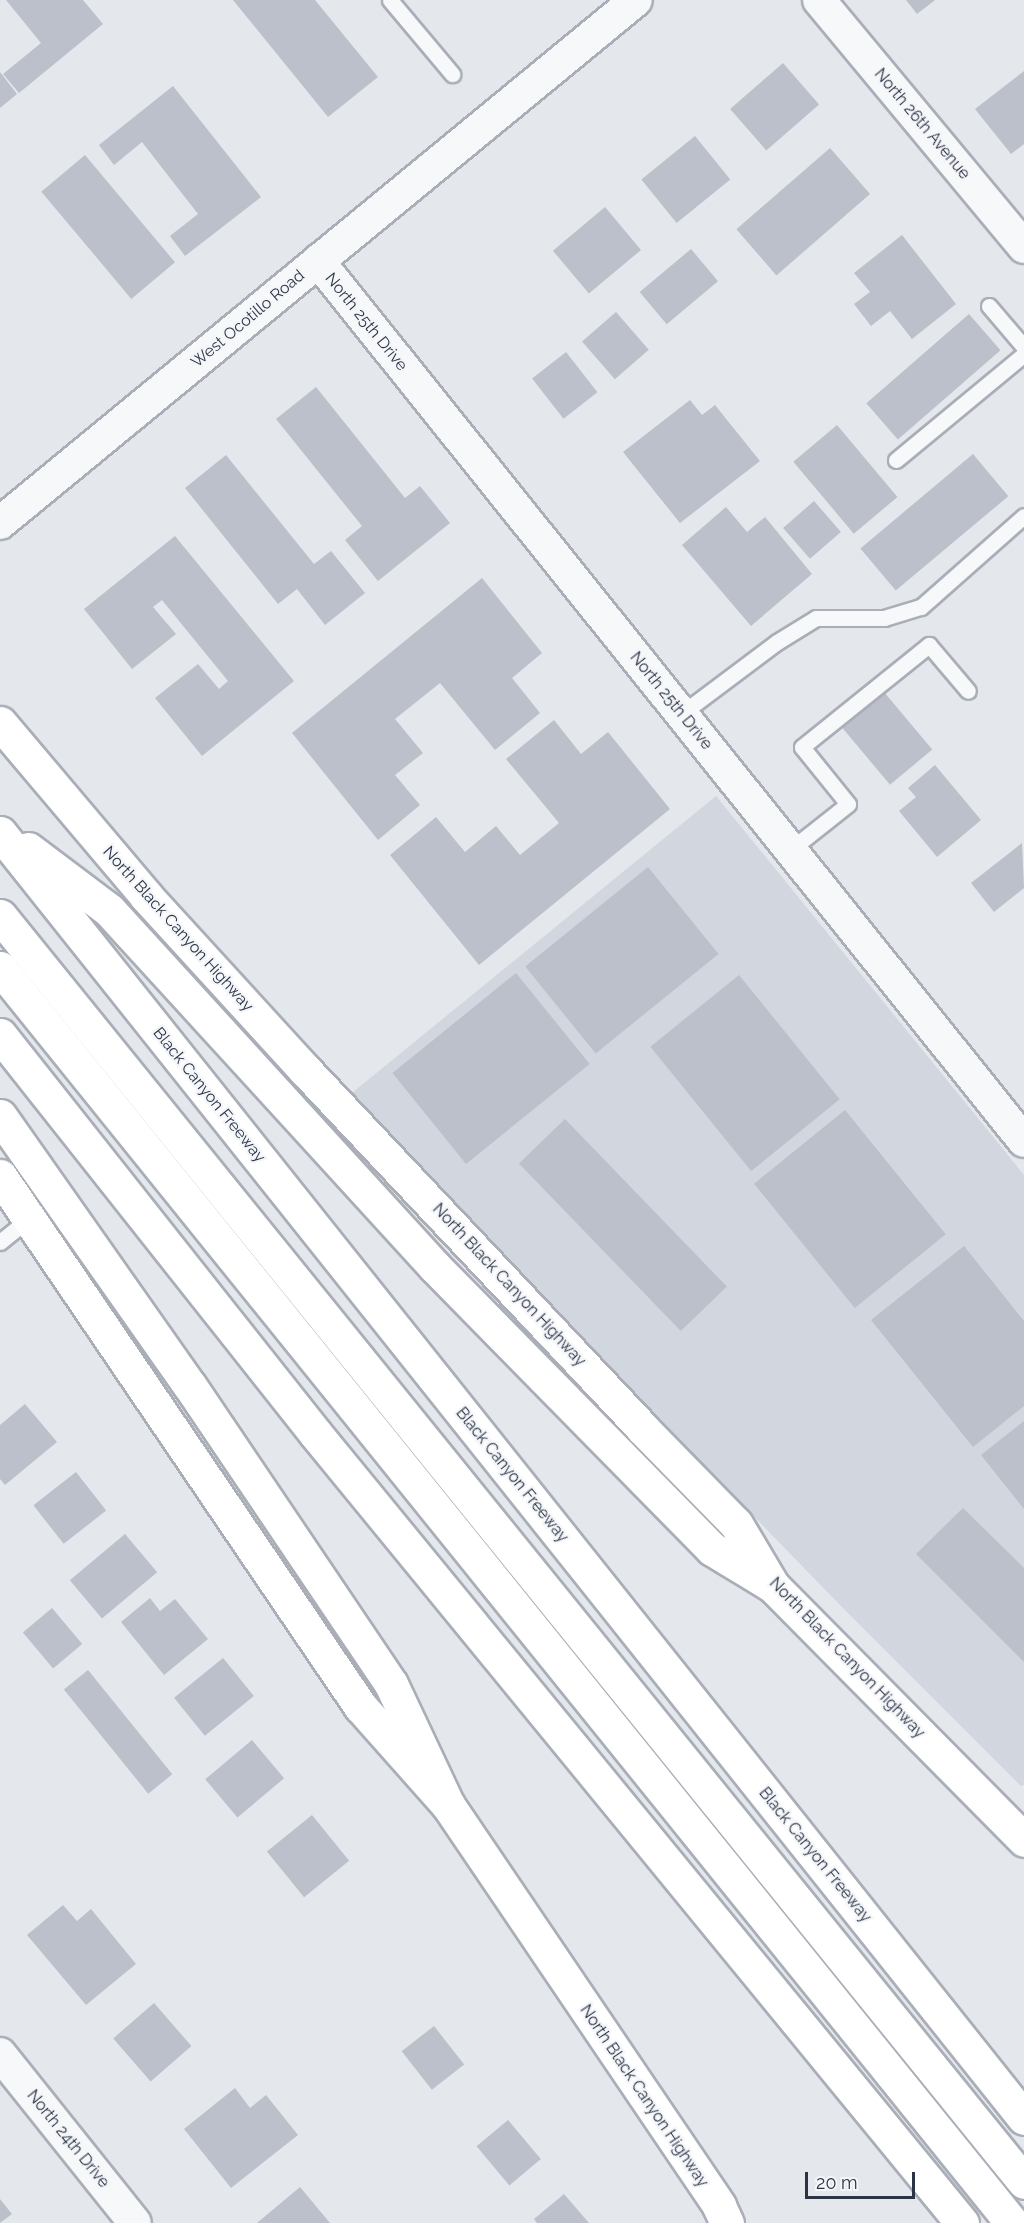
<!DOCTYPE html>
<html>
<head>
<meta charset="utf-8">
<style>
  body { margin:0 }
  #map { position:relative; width:1024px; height:2223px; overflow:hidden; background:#e4e7ec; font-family:Raleway,sans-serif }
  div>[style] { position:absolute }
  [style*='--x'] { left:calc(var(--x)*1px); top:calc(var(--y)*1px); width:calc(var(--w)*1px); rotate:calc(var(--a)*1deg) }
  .built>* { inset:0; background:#d2d6de }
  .building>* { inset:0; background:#bbc0ca; transform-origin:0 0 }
  .roads { filter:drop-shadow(2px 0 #a9aeb7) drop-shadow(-2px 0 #a9aeb7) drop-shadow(0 2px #a9aeb7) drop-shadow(0 -2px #a9aeb7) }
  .service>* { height:15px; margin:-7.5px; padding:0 7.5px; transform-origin:7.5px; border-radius:7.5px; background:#f7f8fa }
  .minor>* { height:32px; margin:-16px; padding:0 16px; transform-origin:16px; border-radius:16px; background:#f7f8fa }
  .secondary>* { height:33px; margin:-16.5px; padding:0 16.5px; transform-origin:16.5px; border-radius:16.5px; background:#fff }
  .motorway>* { height:33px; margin:-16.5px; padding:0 16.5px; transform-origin:16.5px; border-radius:16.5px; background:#fff }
  span { translate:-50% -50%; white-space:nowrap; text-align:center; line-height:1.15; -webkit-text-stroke:4.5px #f4f6f9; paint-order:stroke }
  .street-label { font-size:16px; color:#2b3445 }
  .scale { position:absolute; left:805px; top:2172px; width:110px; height:27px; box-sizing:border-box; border:3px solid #2b3445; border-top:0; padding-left:8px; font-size:18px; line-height:21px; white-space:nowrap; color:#2b3445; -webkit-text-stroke:4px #f4f6f9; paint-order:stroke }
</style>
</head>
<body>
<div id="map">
  <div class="built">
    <div style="clip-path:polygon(716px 796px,1024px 1175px,1024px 1785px,1021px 1786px,839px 1604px,347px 1097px)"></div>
  </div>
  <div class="building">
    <div style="clip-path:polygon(6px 0,83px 0,103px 24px,19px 93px,3px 74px,41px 43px)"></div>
    <div style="clip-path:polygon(233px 0,315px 0,378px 77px,328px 117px)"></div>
    <div style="clip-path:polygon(906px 0,935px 0,917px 14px)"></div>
    <div style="left:783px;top:63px;width:55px;height:70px;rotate:49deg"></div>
    <div style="clip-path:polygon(1024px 71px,1024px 144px,1011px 154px,975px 109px)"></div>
    <div style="clip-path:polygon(0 72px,17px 94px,0 108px)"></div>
    <div style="clip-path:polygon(173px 86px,261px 197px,185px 256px,170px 236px,198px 214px,142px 142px,114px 165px,99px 145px)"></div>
    <div style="left:695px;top:136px;width:56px;height:69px;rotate:51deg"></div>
    <div style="left:830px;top:148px;width:61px;height:124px;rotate:49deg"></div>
    <div style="left:85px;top:155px;width:140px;height:57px;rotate:50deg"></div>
    <div style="left:605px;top:207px;width:56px;height:68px;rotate:50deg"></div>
    <div style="clip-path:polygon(902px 235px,956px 304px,912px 339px,890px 311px,871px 326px,854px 304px,870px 292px,854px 273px)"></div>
    <div style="left:691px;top:249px;width:42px;height:67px;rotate:50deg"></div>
    <div style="left:616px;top:312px;width:50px;height:45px;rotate:49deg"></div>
    <div style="left:969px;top:314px;width:48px;height:136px;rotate:49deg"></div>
    <div style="left:566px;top:352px;width:51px;height:43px;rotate:52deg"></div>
    <div style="clip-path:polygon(316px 387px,405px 498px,420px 486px,450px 523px,378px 581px,345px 540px,362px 526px,276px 419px)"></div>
    <div style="clip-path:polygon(690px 400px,702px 415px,715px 405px,760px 461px,680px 523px,623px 452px)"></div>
    <div style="left:837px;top:425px;width:94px;height:57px;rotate:50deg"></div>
    <div style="left:973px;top:454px;width:55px;height:147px;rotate:50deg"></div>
    <div style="clip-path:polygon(226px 455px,314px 564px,331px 551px,365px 593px,325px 625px,297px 589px,278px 604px,185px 488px)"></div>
    <div style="left:814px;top:501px;width:41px;height:41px;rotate:49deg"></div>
    <div style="clip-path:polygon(726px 507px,747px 532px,765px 517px,812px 574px,751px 626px,682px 545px)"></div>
    <div style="clip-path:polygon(175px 536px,294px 681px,202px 756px,155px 698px,198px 664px,219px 689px,228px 681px,162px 600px,153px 607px,176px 634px,132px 669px,84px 609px)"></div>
    <div style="clip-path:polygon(482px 578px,542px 653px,512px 678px,540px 713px,495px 750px,440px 683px,395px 719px,423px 753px,395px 775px,420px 805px,378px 840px,292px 733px)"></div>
    <div style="left:884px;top:692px;width:75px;height:55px;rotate:50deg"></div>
    <div style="clip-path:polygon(554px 720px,581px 754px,608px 732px,670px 809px,479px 965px,390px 855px,436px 817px,465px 852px,496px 826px,520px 855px,559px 823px,506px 759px)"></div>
    <div style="clip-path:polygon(935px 765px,981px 820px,937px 857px,899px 811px,916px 797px,908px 788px)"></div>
    <div style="clip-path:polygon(1022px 843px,1024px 888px,994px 912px,971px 883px)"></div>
    <div style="left:648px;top:867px;width:112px;height:158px;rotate:51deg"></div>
    <div style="left:516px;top:973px;width:117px;height:159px;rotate:51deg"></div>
    <div style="left:739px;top:975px;width:160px;height:114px;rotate:51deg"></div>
    <div style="left:845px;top:1110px;width:160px;height:117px;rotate:51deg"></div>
    <div style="left:565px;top:1119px;width:233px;height:64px;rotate:46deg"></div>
    <div style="clip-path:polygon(964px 1246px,1024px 1321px,1024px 1406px,973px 1447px,871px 1320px)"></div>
    <div style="clip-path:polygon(25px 1404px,57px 1442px,5px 1485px,0 1479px,0 1425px)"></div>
    <div style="clip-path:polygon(1024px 1421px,1024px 1509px,981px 1455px)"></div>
    <div style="left:76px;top:1472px;width:49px;height:54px;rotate:52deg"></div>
    <div style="clip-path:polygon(963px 1508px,1024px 1568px,1024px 1662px,916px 1554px)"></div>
    <div style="left:125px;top:1534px;width:50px;height:72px;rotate:50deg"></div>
    <div style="clip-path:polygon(150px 1598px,160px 1611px,175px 1599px,208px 1639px,164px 1675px,121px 1622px)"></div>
    <div style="left:52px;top:1608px;width:47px;height:38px;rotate:50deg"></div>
    <div style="left:223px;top:1658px;width:49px;height:63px;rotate:51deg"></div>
    <div style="left:88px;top:1670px;width:134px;height:31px;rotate:51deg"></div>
    <div style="left:252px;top:1740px;width:50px;height:61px;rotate:50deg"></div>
    <div style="left:312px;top:1815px;width:59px;height:58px;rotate:51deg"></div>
    <div style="clip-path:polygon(63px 1905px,77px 1921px,91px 1909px,136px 1964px,86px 2005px,27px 1935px)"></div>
    <div style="left:154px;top:2003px;width:57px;height:54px;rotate:49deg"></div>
    <div style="left:434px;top:2026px;width:49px;height:41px;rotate:52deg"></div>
    <div style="clip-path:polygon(235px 2088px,250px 2108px,266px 2095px,298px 2135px,231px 2188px,184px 2129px)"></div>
    <div style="left:508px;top:2120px;width:51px;height:41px;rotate:50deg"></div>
    <div style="clip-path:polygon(300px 2187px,330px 2223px,257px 2223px)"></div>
    <div style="clip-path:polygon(564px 2194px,589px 2223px,537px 2223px,534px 2219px)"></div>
    <div style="clip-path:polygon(0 2199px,12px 2214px,0 2223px)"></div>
  </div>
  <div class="roads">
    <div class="service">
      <div style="--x:390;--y:0;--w:97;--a:50"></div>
      <div style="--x:989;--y:306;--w:54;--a:49.5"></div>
      <div style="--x:896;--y:460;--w:166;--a:-39.6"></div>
      <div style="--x:681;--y:714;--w:120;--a:-36.9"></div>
      <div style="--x:777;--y:642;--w:46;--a:-31.6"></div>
      <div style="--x:816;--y:618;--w:68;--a:0"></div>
      <div style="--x:884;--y:618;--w:39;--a:-17"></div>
      <div style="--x:921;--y:607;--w:137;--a:-41.5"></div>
      <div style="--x:790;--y:850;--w:74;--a:-38.4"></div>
      <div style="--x:848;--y:804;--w:73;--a:-128.9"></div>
      <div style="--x:802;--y:747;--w:163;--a:-38.8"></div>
      <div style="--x:929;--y:645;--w:60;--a:49.7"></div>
      <div style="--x:0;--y:1242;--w:38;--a:-39"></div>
    </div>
    <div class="minor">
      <div style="--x:819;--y:0;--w:321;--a:50.3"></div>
      <div style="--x:318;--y:261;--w:1128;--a:51.26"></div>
      <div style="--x:0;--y:523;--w:823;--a:-39.43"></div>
      <div style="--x:0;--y:2054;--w:216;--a:51.4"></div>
    </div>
    <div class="secondary">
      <div style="--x:0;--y:723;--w:226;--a:49.8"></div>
      <div style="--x:146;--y:896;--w:236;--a:47.6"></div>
      <div style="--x:305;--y:1070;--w:492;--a:46.7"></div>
      <div style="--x:642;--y:1428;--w:134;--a:45.6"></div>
      <div style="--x:736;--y:1524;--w:72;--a:59.2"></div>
      <div style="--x:773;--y:1586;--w:357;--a:45.3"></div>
      <div style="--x:0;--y:1176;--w:641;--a:55.81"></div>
      <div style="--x:360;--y:1706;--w:132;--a:48.4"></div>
      <div style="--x:448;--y:1805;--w:484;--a:55.9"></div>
      <div style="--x:719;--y:2206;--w:19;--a:65"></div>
    </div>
    <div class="motorway">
      <div style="--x:0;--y:833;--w:1643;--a:51.45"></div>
      <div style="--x:28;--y:849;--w:101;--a:37"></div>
      <div style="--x:109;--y:910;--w:483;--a:47.6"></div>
      <div style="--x:435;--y:1267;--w:395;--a:45.5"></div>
      <div style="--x:712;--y:1549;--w:71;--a:31.2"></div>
      <div style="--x:0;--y:916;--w:1628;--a:51.03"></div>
      <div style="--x:0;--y:968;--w:1612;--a:51.12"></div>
      <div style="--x:0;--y:1035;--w:508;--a:51.64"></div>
      <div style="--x:315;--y:1433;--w:1021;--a:50.68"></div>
      <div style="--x:0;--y:1116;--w:330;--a:54.9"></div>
      <div style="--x:190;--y:1386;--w:359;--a:56"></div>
      <div style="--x:391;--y:1684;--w:134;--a:64.8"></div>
    </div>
  </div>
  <div class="street-label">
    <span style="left:922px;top:124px;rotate:50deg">North 26th Avenue</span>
    <span style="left:248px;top:319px;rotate:-40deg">West Ocotillo Road</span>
    <span style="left:366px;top:322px;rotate:51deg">North 25th Drive</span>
    <span style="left:671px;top:701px;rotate:51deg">North 25th Drive</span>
    <span style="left:178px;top:929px;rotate:48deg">North Black Canyon Highway</span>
    <span style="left:209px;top:1095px;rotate:51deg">Black Canyon Freeway</span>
    <span style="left:509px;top:1285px;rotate:47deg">North Black Canyon Highway</span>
    <span style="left:512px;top:1475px;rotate:51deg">Black Canyon Freeway</span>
    <span style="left:847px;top:1658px;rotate:46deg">North Black Canyon Highway</span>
    <span style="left:815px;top:1855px;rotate:51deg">Black Canyon Freeway</span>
    <span style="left:644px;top:2096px;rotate:56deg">North Black Canyon Highway</span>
    <span style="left:68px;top:2139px;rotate:51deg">North 24th Drive</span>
  </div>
  <div class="scale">20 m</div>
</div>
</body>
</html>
